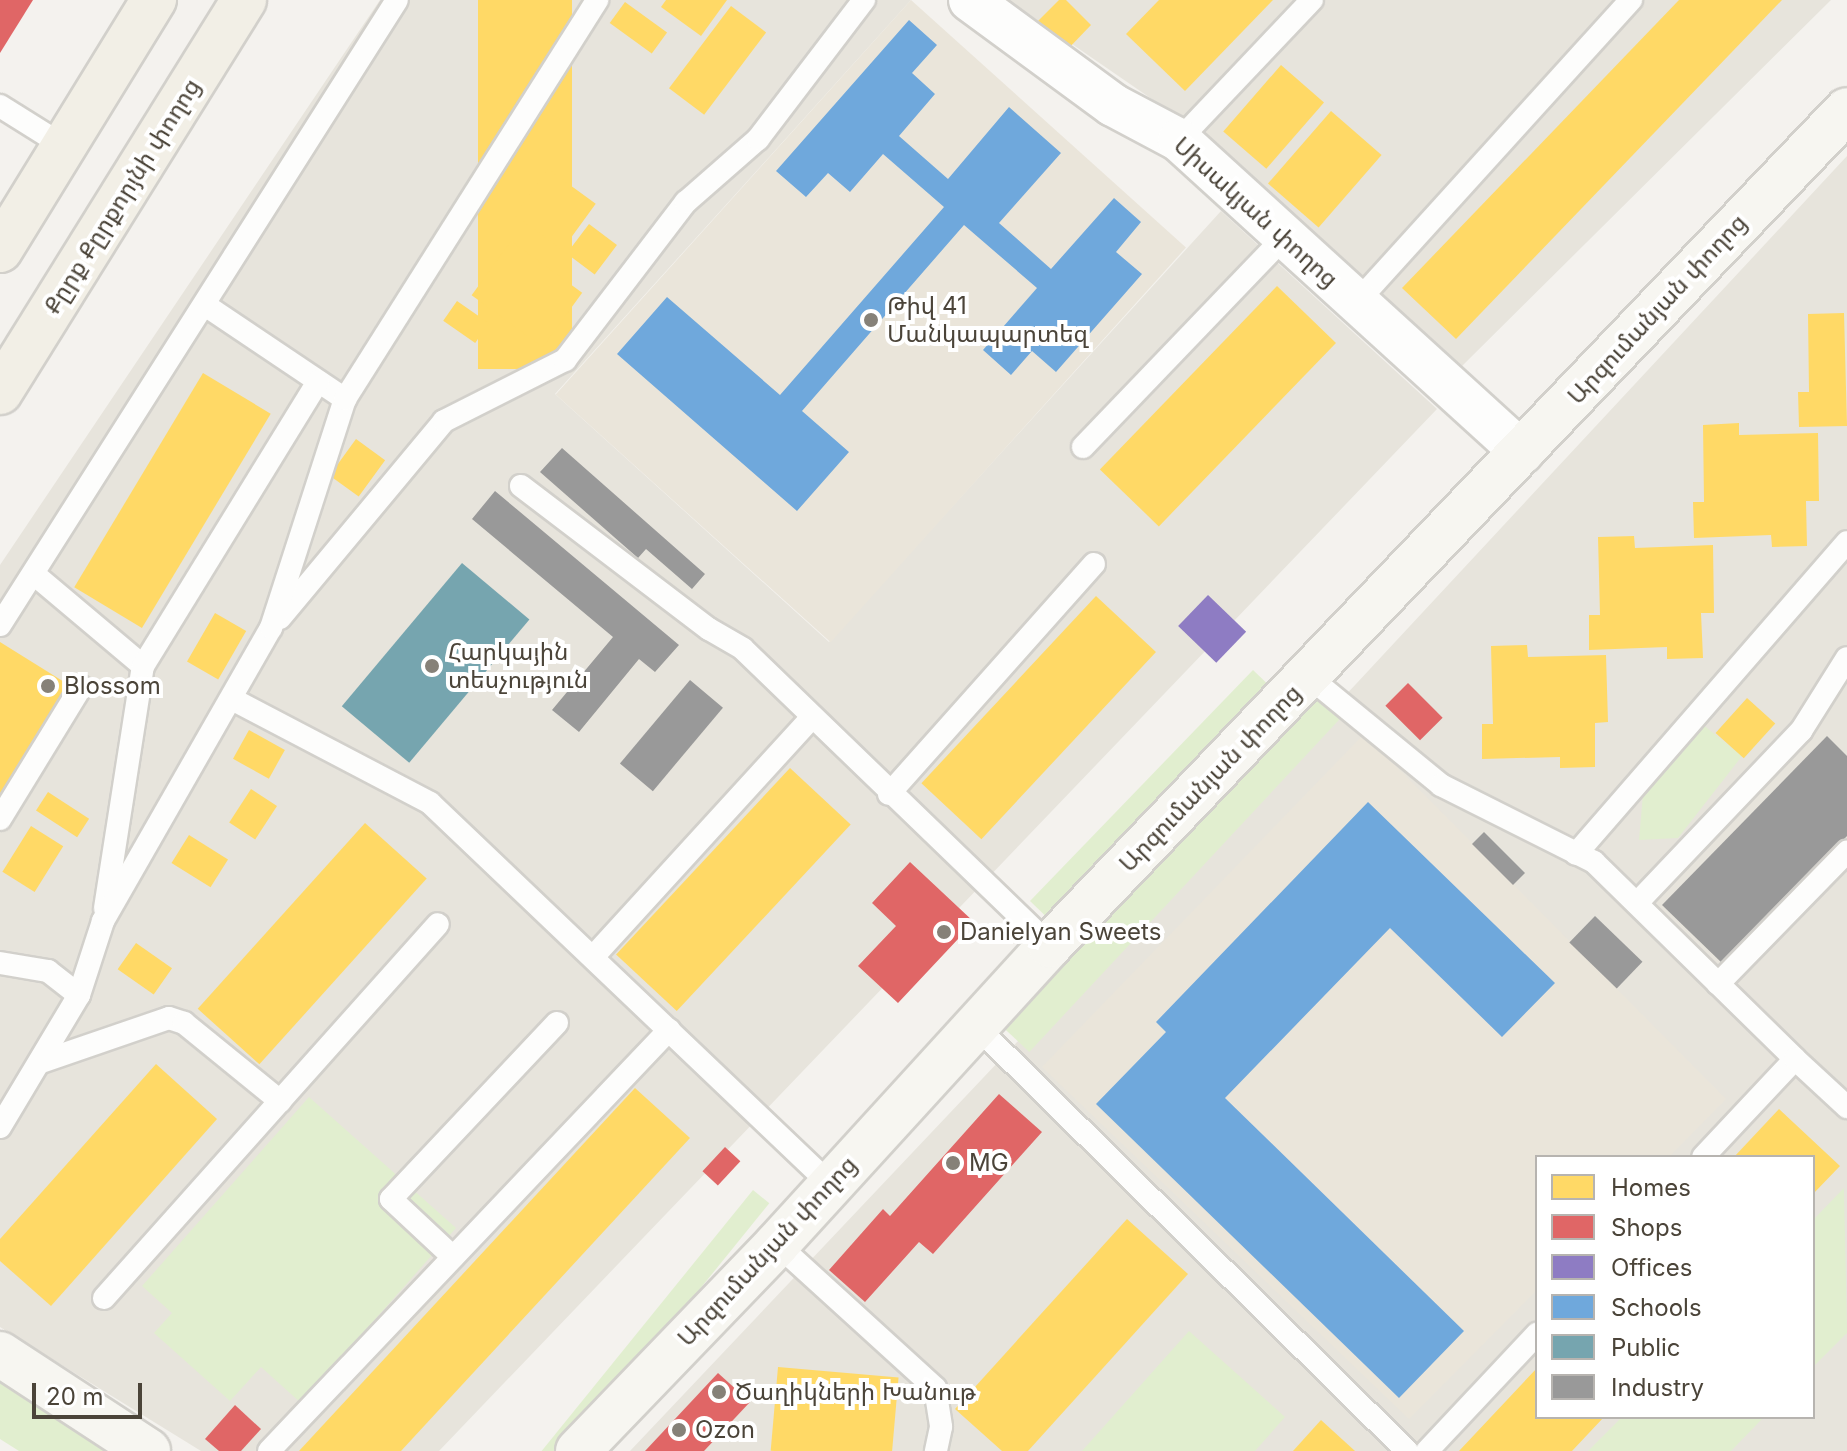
<!DOCTYPE html>
<html>
<head>
<meta charset="utf-8">
<style>
  body { margin:0 }
  #map { position:relative; width:1847px; height:1451px; overflow:hidden; background:#f4f2ee; font-family:Inter,"Noto Sans Armenian",sans-serif }
  div>[style] { position:absolute }
  [style*='--x'] { left:calc(var(--x)*1px); top:calc(var(--y)*1px); width:calc(var(--w)*1px); rotate:calc(var(--a)*1deg) }
  .residential>* { inset:0; background:#e7e4dc }
  .education>* { inset:0; background:#eae5da; transform-origin:0 0 }
  .green>* { inset:0; background:#e1eecf; transform-origin:0 0 }
  .homes>* { inset:0; background:#ffd966; transform-origin:0 0 }
  .shops>* { inset:0; background:#e06666; transform-origin:0 0 }
  .offices>* { inset:0; background:#8e7cc3; transform-origin:0 0 }
  .schools>* { inset:0; background:#6fa8dc }
  .public>* { inset:0; background:#76a5af; transform-origin:0 0 }
  .industry>* { inset:0; background:#999; transform-origin:0 0 }
  .roads { filter:drop-shadow(2px 0 #d2d0cb) drop-shadow(-2px 0 #d2d0cb) drop-shadow(0 2px #d2d0cb) drop-shadow(0 -2px #d2d0cb) }
  .service>* { height:22px; margin:-11px; padding:0 11px; transform-origin:11px; border-radius:11px; background:#fdfdfc }
  .minor>* { height:42px; margin:-21px; padding:0 21px; transform-origin:21px; border-radius:21px; background:#fdfdfc }
  .secondary>* { height:44px; margin:-22px; padding:0 22px; transform-origin:22px; border-radius:22px; background:#f7f6f1 }
  .primary>* { height:44px; margin:-22px; padding:0 22px; transform-origin:22px; border-radius:22px; background:#f2efe6 }
  .dots>* { width:22px; height:22px; translate:-50% -50%; box-sizing:border-box; border:4px solid #fff; border-radius:50% }
  span { translate:-50% -50%; white-space:nowrap; text-align:center; line-height:1.15; -webkit-text-stroke:8px #fff; paint-order:stroke }
  .street-label { font-size:24px; color:#4b4439 }
  .poi-label { font-size:24px; color:#4b4439 }
  .left { translate:0 -50%; text-align:left }
  .legend { position:absolute; left:1535px; top:1155px; width:280px; height:264px; box-sizing:border-box; background:#fff; border:2px solid #b7b4b0; margin:0; padding:10px 14px; list-style:none; font-size:24px; color:#4b4439 }
  .legend li { display:flex; align-items:center; gap:16px; height:40px }
  .legend b { width:40px; border:2px solid #b7b4b0 }
  .scale { position:absolute; left:32px; top:1383px; width:110px; height:36px; box-sizing:border-box; border:4px solid #4b4439; border-top:0; padding-left:10px; font-size:24px; line-height:28px; white-space:nowrap; color:#4b4439; -webkit-text-stroke:6px #fff; paint-order:stroke }
</style>
</head>
<body>
<div id="map">
  <div class="residential">
    <div style="clip-path:polygon(380px 0,911px 0,555px 394px,829px 642px,1221px 211px,1437px 409px,439px 1451px,201px 1451px,0 1327px,0 565px)"></div>
    <div style="clip-path:polygon(1008px 0,1831px 0,1462px 366px,1175px 115px)"></div>
    <div style="clip-path:polygon(evenodd,1847px 156px,1847px 1451px,630px 1451px,1356px 684px,1847px 156px,1537px 1157px,1813px 1157px,1813px 1417px,1537px 1417px,1537px 1157px)"></div>
  </div>
  <div class="education">
    <div style="left:911px;top:0;width:370px;height:531px;rotate:42deg"></div>
    <div style="clip-path:polygon(1364px 734px,1726px 1099px,1669px 1157px,1537px 1157px,1537px 1290px,1409px 1419px,1042px 1067px)"></div>
  </div>
  <div class="green">
    <div style="left:1253px;top:670px;width:32px;height:321px;rotate:44deg"></div>
    <div style="left:1325px;top:685px;width:34px;height:470px;rotate:43deg"></div>
    <div style="clip-path:polygon(1702px 724px,1742px 756px,1678px 838px,1639px 840px,1643px 794px)"></div>
    <div style="clip-path:polygon(309px 1097px,456px 1228px,301px 1403px,261px 1367px,230px 1401px,154px 1333px,172px 1313px,142px 1286px)"></div>
    <div style="clip-path:polygon(1844px 1188px,1847px 1333px,1813px 1367px,1813px 1220px)"></div>
    <div style="left:753px;top:1190px;width:21px;height:359px;rotate:39deg"></div>
    <div style="clip-path:polygon(1189px 1331px,1285px 1417px,1255px 1451px,1082px 1451px)"></div>
    <div style="clip-path:polygon(0 1377px,114px 1451px,19px 1451px,0 1439px)"></div>
    <div style="clip-path:polygon(1622px 1417px,1764px 1417px,1731px 1451px,1588px 1451px)"></div>
  </div>
  <div class="homes">
    <div style="left:478px;top:0;width:94px;height:369px"></div>
    <div style="clip-path:polygon(666px 0,727px 0,701px 36px,661px 7px)"></div>
    <div style="clip-path:polygon(1059px 0,1066px 0,1091px 25px,1067px 50px,1038px 21px)"></div>
    <div style="clip-path:polygon(1159px 0,1273px 0,1185px 91px,1126px 34px)"></div>
    <div style="clip-path:polygon(1679px 0,1782px 0,1456px 339px,1402px 288px)"></div>
    <div style="left:625px;top:2px;width:52px;height:26px;rotate:36deg"></div>
    <div style="left:731px;top:6px;width:44px;height:103px;rotate:37deg"></div>
    <div style="left:1281px;top:65px;width:57px;height:88px;rotate:41deg"></div>
    <div style="left:1331px;top:111px;width:67px;height:96px;rotate:41deg"></div>
    <div style="left:548px;top:169px;width:59px;height:57px;rotate:36deg"></div>
    <div style="left:589px;top:224px;width:35px;height:37px;rotate:37deg"></div>
    <div style="left:511px;top:241px;width:88px;height:67px;rotate:36deg"></div>
    <div style="left:1277px;top:286px;width:82px;height:255px;rotate:44deg"></div>
    <div style="left:457px;top:301px;width:39px;height:24px;rotate:35deg"></div>
    <div style="clip-path:polygon(1844px 313px,1847px 426px,1799px 427px,1798px 392px,1809px 392px,1808px 314px)"></div>
    <div style="left:203px;top:373px;width:79px;height:250px;rotate:31deg"></div>
    <div style="clip-path:polygon(1739px 423px,1739px 435px,1818px 433px,1819px 501px,1806px 501px,1807px 546px,1772px 547px,1771px 535px,1694px 538px,1693px 502px,1704px 502px,1703px 425px)"></div>
    <div style="left:356px;top:439px;width:36px;height:45px;rotate:36deg"></div>
    <div style="clip-path:polygon(1634px 536px,1635px 548px,1713px 545px,1714px 613px,1701px 613px,1703px 658px,1667px 659px,1667px 647px,1589px 650px,1589px 615px,1600px 615px,1598px 537px)"></div>
    <div style="left:1096px;top:596px;width:82px;height:256px;rotate:43deg"></div>
    <div style="left:215px;top:613px;width:36px;height:56px;rotate:30deg"></div>
    <div style="clip-path:polygon(0 642px,69px 685px,0 794px)"></div>
    <div style="clip-path:polygon(1527px 645px,1528px 657px,1606px 655px,1608px 722px,1595px 723px,1595px 767px,1560px 768px,1560px 757px,1482px 759px,1482px 724px,1493px 724px,1491px 646px)"></div>
    <div style="left:1747px;top:698px;width:38px;height:47px;rotate:42deg"></div>
    <div style="left:249px;top:730px;width:41px;height:33px;rotate:29deg"></div>
    <div style="left:790px;top:768px;width:83px;height:255px;rotate:43deg"></div>
    <div style="left:251px;top:789px;width:31px;height:40px;rotate:33deg"></div>
    <div style="left:48px;top:792px;width:49px;height:22px;rotate:33deg"></div>
    <div style="left:365px;top:823px;width:83px;height:250px;rotate:42deg"></div>
    <div style="left:31px;top:826px;width:38px;height:54px;rotate:32deg"></div>
    <div style="left:189px;top:835px;width:46px;height:33px;rotate:32deg"></div>
    <div style="left:136px;top:943px;width:44px;height:32px;rotate:35deg"></div>
    <div style="clip-path:polygon(156px 1064px,217px 1119px,51px 1306px,0 1261px,0 1239px)"></div>
    <div style="clip-path:polygon(635px 1088px,690px 1138px,401px 1451px,299px 1451px)"></div>
    <div style="clip-path:polygon(1779px 1109px,1840px 1166px,1813px 1194px,1813px 1157px,1734px 1157px)"></div>
    <div style="clip-path:polygon(1127px 1219px,1188px 1274px,1028px 1451px,1002px 1451px,955px 1409px)"></div>
    <div style="left:778px;top:1367px;width:121px;height:84px;rotate:5deg"></div>
    <div style="clip-path:polygon(1537px 1368px,1537px 1417px,1604px 1417px,1572px 1451px,1459px 1451px)"></div>
    <div style="clip-path:polygon(1321px 1420px,1355px 1451px,1293px 1451px)"></div>
  </div>
  <div class="shops">
    <div style="clip-path:polygon(0 0,33px 0,0 53px)"></div>
    <div style="left:1408px;top:683px;width:49px;height:32px;rotate:45deg"></div>
    <div style="clip-path:polygon(910px 862px,974px 922px,898px 1003px,858px 966px,896px 926px,872px 903px)"></div>
    <div style="clip-path:polygon(999px 1094px,1042px 1132px,933px 1254px,919px 1242px,865px 1302px,829px 1270px,883px 1209px,890px 1216px)"></div>
    <div style="left:725px;top:1147px;width:21px;height:33px;rotate:43deg"></div>
    <div style="clip-path:polygon(718px 1373px,750px 1402px,704px 1451px,645px 1451px)"></div>
    <div style="clip-path:polygon(235px 1405px,261px 1429px,241px 1451px,219px 1451px,205px 1439px)"></div>
  </div>
  <div class="offices">
    <div style="left:1208px;top:595px;width:53px;height:43px;rotate:44deg"></div>
  </div>
  <div class="schools">
    <div style="clip-path:polygon(909px 20px,937px 45px,912px 73px,935px 94px,899px 136px,948px 179px,1009px 107px,1061px 153px,999px 223px,1051px 269px,1114px 198px,1141px 222px,1116px 252px,1142px 274px,1056px 372px,1032px 351px,1011px 375px,983px 350px,1037px 288px,964px 225px,802px 411px,849px 452px,797px 511px,617px 354px,667px 297px,780px 395px,944px 207px,883px 154px,850px 192px,828px 173px,806px 197px,776px 171px)"></div>
    <div style="clip-path:polygon(1368px 802px,1555px 983px,1502px 1037px,1390px 928px,1225px 1098px,1464px 1331px,1399px 1398px,1096px 1104px,1166px 1032px,1156px 1022px)"></div>
  </div>
  <div class="public">
    <div style="left:462px;top:563px;width:88px;height:187px;rotate:40deg"></div>
  </div>
  <div class="industry">
    <div style="clip-path:polygon(562px 448px,705px 574px,692px 589px,646px 549px,638px 558px,540px 472px)"></div>
    <div style="clip-path:polygon(495px 491px,679px 645px,655px 672px,639px 659px,579px 732px,552px 710px,613px 637px,472px 519px)"></div>
    <div style="left:690px;top:680px;width:43px;height:109px;rotate:40deg"></div>
    <div style="clip-path:polygon(1827px 736px,1847px 756px,1847px 836px,1723px 964px,1662px 905px)"></div>
    <div style="left:1484px;top:832px;width:58px;height:17px;rotate:45deg"></div>
    <div style="left:1595px;top:916px;width:66px;height:37px;rotate:44deg"></div>
  </div>
  <div class="roads">
    <div class="service">
      <div style="--x:0;--y:106;--w:75;--a:32"></div>
      <div style="--x:1179;--y:140;--w:193;--a:-46.5"></div>
      <div style="--x:1357;--y:302;--w:408;--a:-47.8"></div>
      <div style="--x:205;--y:305;--w:169;--a:33.9"></div>
      <div style="--x:1083;--y:447;--w:292;--a:-46.2"></div>
      <div style="--x:521;--y:486;--w:236;--a:37.3"></div>
      <div style="--x:709;--y:629;--w:39;--a:30"></div>
      <div style="--x:743;--y:649;--w:426;--a:44"></div>
      <div style="--x:35;--y:575;--w:141;--a:40.1"></div>
      <div style="--x:280;--y:618;--w:256;--a:-50.2"></div>
      <div style="--x:444;--y:421;--w:136;--a:-26.8"></div>
      <div style="--x:565;--y:360;--w:199;--a:-52.6"></div>
      <div style="--x:686;--y:202;--w:96;--a:-41.2"></div>
      <div style="--x:758;--y:139;--w:175;--a:-52.7"></div>
      <div style="--x:0;--y:625;--w:740;--a:-57.58"></div>
      <div style="--x:1308;--y:676;--w:172;--a:39.3"></div>
      <div style="--x:1441;--y:785;--w:171;--a:26.7"></div>
      <div style="--x:1594;--y:862;--w:281;--a:44.4"></div>
      <div style="--x:1795;--y:1059;--w:134;--a:133.2"></div>
      <div style="--x:234;--y:700;--w:221;--a:27.7"></div>
      <div style="--x:430;--y:803;--w:552;--a:43.61"></div>
      <div style="--x:889;--y:794;--w:308;--a:-48.3"></div>
      <div style="--x:0;--y:819;--w:155;--a:-58.5"></div>
      <div style="--x:1576;--y:854;--w:413;--a:-49"></div>
      <div style="--x:1637;--y:903;--w:238;--a:-46.4"></div>
      <div style="--x:1801;--y:731;--w:86;--a:-57.8"></div>
      <div style="--x:105;--y:908;--w:245;--a:-81.1"></div>
      <div style="--x:143;--y:666;--w:334;--a:-58.4"></div>
      <div style="--x:593;--y:957;--w:323;--a:-47.6"></div>
      <div style="--x:0;--y:963;--w:49;--a:9.5"></div>
      <div style="--x:48;--y:971;--w:39;--a:38"></div>
      <div style="--x:1718;--y:984;--w:185;--a:-45.7"></div>
      <div style="--x:975;--y:1025;--w:607;--a:44.6"></div>
      <div style="--x:1795;--y:1059;--w:71;--a:42.7"></div>
      <div style="--x:41;--y:1062;--w:135;--a:-19"></div>
      <div style="--x:169;--y:1018;--w:16;--a:18"></div>
      <div style="--x:184;--y:1023;--w:124;--a:39.1"></div>
      <div style="--x:0;--y:1127;--w:154;--a:-59.1"></div>
      <div style="--x:79;--y:995;--w:78;--a:-72"></div>
      <div style="--x:103;--y:921;--w:338;--a:-60.2"></div>
      <div style="--x:271;--y:628;--w:241;--a:-72.1"></div>
      <div style="--x:345;--y:399;--w:472;--a:-57.7"></div>
      <div style="--x:777;--y:1244;--w:214;--a:42.3"></div>
      <div style="--x:935;--y:1388;--w:39;--a:81"></div>
      <div style="--x:941;--y:1427;--w:25;--a:102"></div>
      <div style="--x:453;--y:1257;--w:85;--a:-136.9"></div>
      <div style="--x:391;--y:1199;--w:242;--a:-46.7"></div>
      <div style="--x:104;--y:1298;--w:501;--a:-48.23"></div>
      <div style="--x:269;--y:1451;--w:581;--a:-46.47"></div>
      <div style="--x:1427;--y:1451;--w:161;--a:-46.8"></div>
    </div>
    <div class="minor">
      <div style="--x:970;--y:0;--w:177;--a:36.3"></div>
      <div style="--x:1113;--y:105;--w:75;--a:27.9"></div>
      <div style="--x:1179;--y:140;--w:464;--a:42.3"></div>
    </div>
    <div class="secondary">
      <div style="--x:0;--y:1354;--w:177;--a:33.2"></div>
      <div style="--x:578;--y:1451;--w:287;--a:-46.1"></div>
      <div style="--x:777;--y:1244;--w:405;--a:-47.6"></div>
      <div style="--x:1050;--y:945;--w:1154;--a:-46.33"></div>
    </div>
    <div class="primary">
      <div style="--x:0;--y:250;--w:294;--a:-58.4"></div>
      <div style="--x:0;--y:392;--w:462;--a:-58.1"></div>
    </div>
  </div>
  <div class="dots">
    <div style="left:871px;top:320px;background:#868178"></div>
    <div style="left:432px;top:666px;background:#868178"></div>
    <div style="left:48px;top:686px;background:#868178"></div>
    <div style="left:944px;top:932px;background:#868178"></div>
    <div style="left:953px;top:1163px;background:#868178"></div>
    <div style="left:719px;top:1392px;background:#868178"></div>
    <div style="left:679px;top:1430px;background:#868178"></div>
  </div>
  <div class="street-label">
    <span style="left:122px;top:196px;rotate:-58deg">Քըրք Քըրքորյնի փողոց</span>
    <span style="left:1256px;top:212px;rotate:42deg">Սիսակյան փողոց</span>
    <span style="left:1657px;top:309px;rotate:-47deg">Արզումանյան փողոց</span>
    <span style="left:1210px;top:778px;rotate:-46deg">Արզումանյան փողոց</span>
    <span style="left:767px;top:1251px;rotate:-47deg">Արզումանյան փողոց</span>
  </div>
  <div class="poi-label">
    <span class="left" style="left:887px;top:320px">Թիվ 41<br>Մանկապարտեզ</span>
    <span class="left" style="left:448px;top:666px">Հարկային<br>տեսչություն</span>
    <span class="left" style="left:64px;top:686px">Blossom</span>
    <span class="left" style="left:960px;top:932px">Danielyan Sweets</span>
    <span class="left" style="left:969px;top:1163px">MG</span>
    <span class="left" style="left:735px;top:1392px">Ծաղիկների Խանութ</span>
    <span class="left" style="left:695px;top:1430px">Ozon</span>
  </div>
  <ul class="legend">
  <li><b style="height:22px;background:#ffd966"></b>Homes</li>
  <li><b style="height:22px;background:#e06666"></b>Shops</li>
  <li><b style="height:22px;background:#8e7cc3"></b>Offices</li>
  <li><b style="height:22px;background:#6fa8dc"></b>Schools</li>
  <li><b style="height:22px;background:#76a5af"></b>Public</li>
  <li><b style="height:22px;background:#999"></b>Industry</li>
  </ul>
  <div class="scale">20 m</div>
</div>
</body>
</html>
